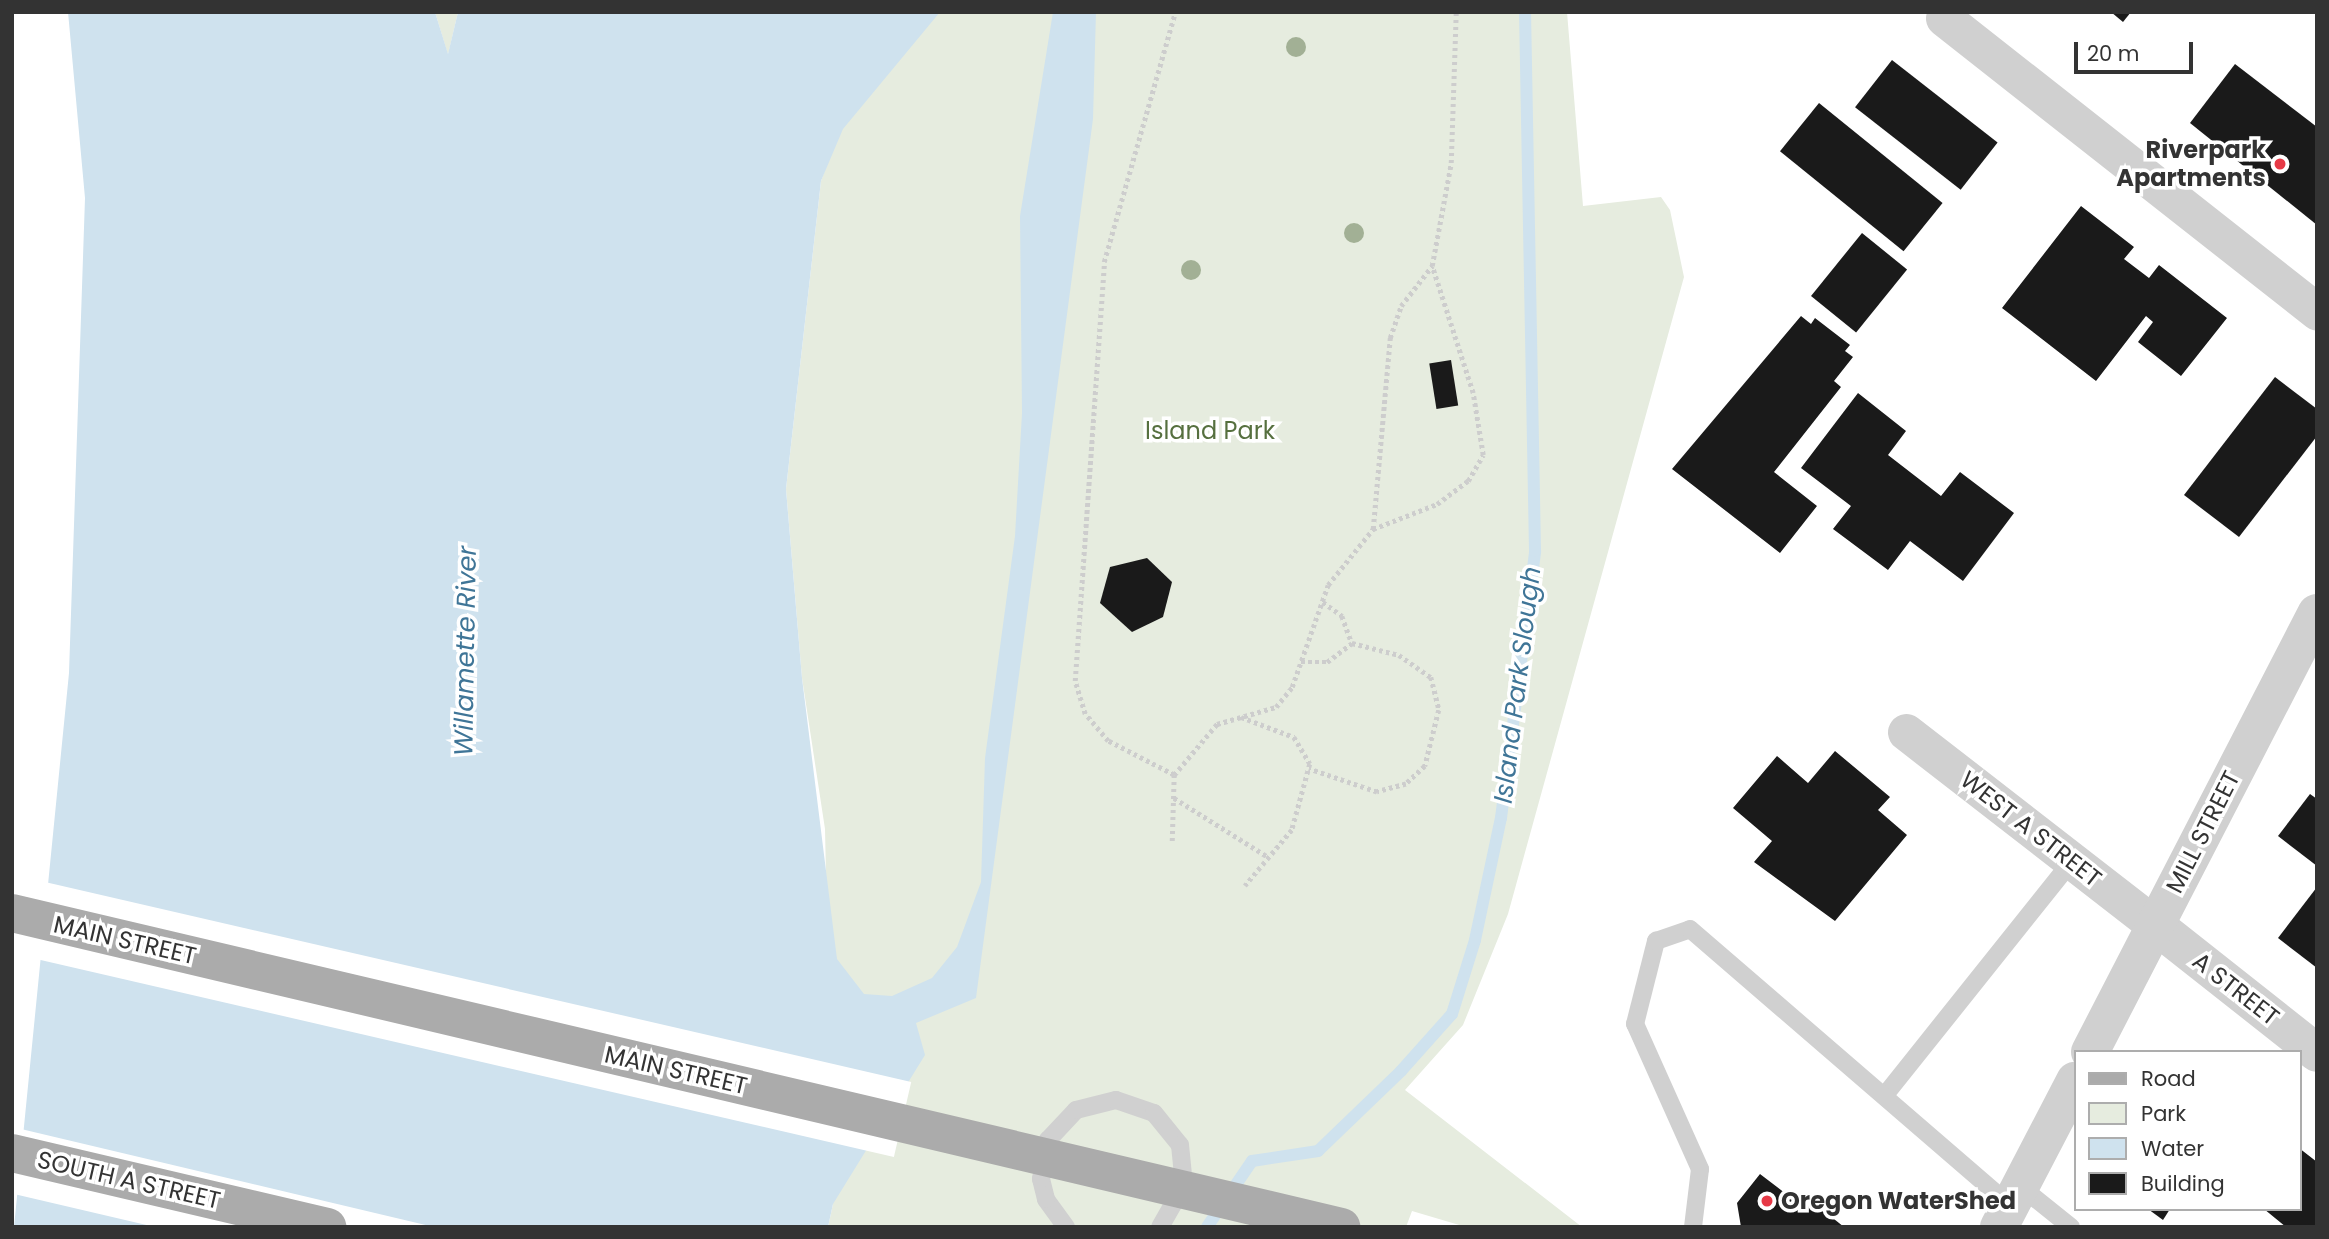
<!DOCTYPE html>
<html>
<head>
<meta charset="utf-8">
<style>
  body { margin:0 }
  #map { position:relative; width:2329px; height:1239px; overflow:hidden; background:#fff; font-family:Poppins,sans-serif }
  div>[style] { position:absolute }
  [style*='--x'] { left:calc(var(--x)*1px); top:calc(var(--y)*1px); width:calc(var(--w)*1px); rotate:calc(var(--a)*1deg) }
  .green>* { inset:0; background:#e6ecdf }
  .water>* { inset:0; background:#cfe2ee }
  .pier>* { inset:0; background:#fff; transform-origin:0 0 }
  .stream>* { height:12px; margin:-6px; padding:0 6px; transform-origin:6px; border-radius:6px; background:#cfe2ee }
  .building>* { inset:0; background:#1a1a1a; transform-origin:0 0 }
  .path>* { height:4.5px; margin-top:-2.25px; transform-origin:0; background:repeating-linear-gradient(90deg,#cdcdcd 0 3.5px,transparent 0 7px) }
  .service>* { height:18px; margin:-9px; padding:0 9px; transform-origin:9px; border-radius:9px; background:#d0d0d0 }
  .minor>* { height:37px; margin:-18.5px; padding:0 18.5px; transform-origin:18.5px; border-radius:18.5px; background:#d0d0d0 }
  .tertiary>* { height:38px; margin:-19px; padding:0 19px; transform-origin:19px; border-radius:19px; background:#d0d0d0 }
  .primary>* { height:38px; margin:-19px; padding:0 19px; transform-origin:19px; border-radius:19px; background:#ababab }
  .trees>* { width:20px; height:20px; margin:-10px; border-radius:50%; background:#a2b095 }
  .dots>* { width:19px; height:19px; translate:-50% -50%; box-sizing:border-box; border:4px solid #fff; border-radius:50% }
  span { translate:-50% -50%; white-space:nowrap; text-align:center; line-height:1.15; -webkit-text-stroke:7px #fff; paint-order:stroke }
  .poi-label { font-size:24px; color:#333; font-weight:700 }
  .right { translate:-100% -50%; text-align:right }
  .left { translate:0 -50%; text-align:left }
  .park-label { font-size:24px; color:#56703f }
  .street-label { font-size:24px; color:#333 }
  .water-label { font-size:26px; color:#3f7597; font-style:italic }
  .frame { position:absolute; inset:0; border:14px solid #333; pointer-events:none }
  .legend { position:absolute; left:2074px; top:1050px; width:228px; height:161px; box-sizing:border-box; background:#fff; border:2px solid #adadad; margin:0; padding:9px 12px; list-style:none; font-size:21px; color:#333 }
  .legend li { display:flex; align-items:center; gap:14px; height:35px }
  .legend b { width:35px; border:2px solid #adadad }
  .scale { position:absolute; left:2074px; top:42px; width:119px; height:32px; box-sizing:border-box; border:4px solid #333; border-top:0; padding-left:9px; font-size:21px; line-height:24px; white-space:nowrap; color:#333; -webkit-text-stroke:5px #fff; paint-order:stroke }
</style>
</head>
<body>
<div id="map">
  <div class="green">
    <div style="clip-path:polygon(435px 12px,458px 12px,448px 55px)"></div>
    <div style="clip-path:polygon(882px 12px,1567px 12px,1583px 206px,1661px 197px,1670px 210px,1684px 277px,1508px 914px,1463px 1025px,1405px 1090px,1582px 1227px,1466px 1227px,1412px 1211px,1406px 1227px,828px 1227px,833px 1204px,825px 829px,802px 678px,786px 489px,821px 181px)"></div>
  </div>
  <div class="water">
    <div style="clip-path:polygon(68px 12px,435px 12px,448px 54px,458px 12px,940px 12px,843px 129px,821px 181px,786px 489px,802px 678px,837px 959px,864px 994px,892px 996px,932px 978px,957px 947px,981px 882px,985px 758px,1015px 536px,1022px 413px,1020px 216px,1053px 12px,1096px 12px,1093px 119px,976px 998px,916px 1023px,925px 1055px,833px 1204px,828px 1227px,14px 1227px,69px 673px,85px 198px)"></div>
  </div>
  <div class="pier">
    <div style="left:45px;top:882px;width:889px;height:77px;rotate:13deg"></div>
    <div style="clip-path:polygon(21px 1129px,434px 1227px,155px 1227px,14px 1194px)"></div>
  </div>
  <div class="stream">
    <div style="--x:1207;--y:1227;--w:80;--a:-55.7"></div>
    <div style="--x:1252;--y:1161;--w:67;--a:-8.6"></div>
    <div style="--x:1318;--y:1151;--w:115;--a:-43.9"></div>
    <div style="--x:1401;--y:1071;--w:76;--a:-48.2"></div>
    <div style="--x:1452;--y:1014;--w:77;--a:-72.7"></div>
    <div style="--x:1475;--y:940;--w:125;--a:-78"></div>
    <div style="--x:1501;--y:818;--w:269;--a:-82.7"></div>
    <div style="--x:1535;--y:551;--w:539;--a:-91.06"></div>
  </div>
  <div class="building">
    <div style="clip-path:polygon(2111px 12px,2131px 12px,2123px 22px)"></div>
    <div style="left:1892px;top:60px;width:134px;height:60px;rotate:38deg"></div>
    <div style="clip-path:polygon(2235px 64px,2317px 127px,2317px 225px,2190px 123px)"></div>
    <div style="left:1819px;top:103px;width:159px;height:62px;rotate:39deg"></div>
    <div style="clip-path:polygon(2081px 206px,2134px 247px,2124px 259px,2149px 278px,2159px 265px,2227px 318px,2181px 376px,2138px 342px,2153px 322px,2146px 316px,2096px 381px,2002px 308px)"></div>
    <div style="left:1862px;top:233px;width:58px;height:81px;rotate:39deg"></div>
    <div style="clip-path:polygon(1801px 316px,1811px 324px,1815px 318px,1850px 345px,1845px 351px,1853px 357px,1834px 381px,1841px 387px,1774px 472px,1817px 506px,1780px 553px,1672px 469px)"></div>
    <div style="left:1451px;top:360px;width:46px;height:22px;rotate:81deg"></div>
    <div style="clip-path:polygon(2275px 377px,2317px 409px,2317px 436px,2239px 537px,2184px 495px)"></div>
    <div style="clip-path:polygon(1858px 393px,1906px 431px,1888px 455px,1941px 496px,1960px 472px,2014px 513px,1963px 581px,1910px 541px,1888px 570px,1833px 529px,1851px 506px,1801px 468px)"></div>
    <div style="clip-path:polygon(1147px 558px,1172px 582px,1163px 617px,1132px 632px,1100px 603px,1110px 567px)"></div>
    <div style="clip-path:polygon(1835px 751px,1890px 797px,1878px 810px,1907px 835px,1835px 921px,1754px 862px,1772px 841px,1733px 808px,1777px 756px,1808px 783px)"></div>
    <div style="clip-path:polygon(2310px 794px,2317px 799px,2317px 866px,2278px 836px)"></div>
    <div style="clip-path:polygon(2317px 887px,2317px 968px,2278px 938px)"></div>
    <div style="clip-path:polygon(2299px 1148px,2317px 1162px,2317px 1227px,2286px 1227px,2264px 1209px,2299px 1209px)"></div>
    <div style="clip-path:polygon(1760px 1174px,1802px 1206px,1809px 1199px,1844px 1227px,1741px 1227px,1737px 1203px)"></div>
    <div style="clip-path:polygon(2148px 1209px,2170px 1209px,2163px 1220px)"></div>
  </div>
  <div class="path">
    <div style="--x:1373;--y:529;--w:69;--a:-21.3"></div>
    <div style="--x:1437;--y:504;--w:39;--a:-37"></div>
    <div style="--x:1468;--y:481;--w:30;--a:-60"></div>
    <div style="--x:1483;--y:455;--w:63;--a:-99.2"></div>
    <div style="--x:1473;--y:393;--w:133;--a:-107.9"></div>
    <div style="--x:1323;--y:602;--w:24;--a:36"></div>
    <div style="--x:1342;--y:616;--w:29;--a:70"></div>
    <div style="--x:1301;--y:662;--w:26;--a:0"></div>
    <div style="--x:1327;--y:662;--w:31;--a:-37"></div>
    <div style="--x:1352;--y:643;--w:49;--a:14.3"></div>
    <div style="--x:1399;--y:655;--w:39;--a:35"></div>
    <div style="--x:1431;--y:677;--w:34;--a:76"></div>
    <div style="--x:1439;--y:710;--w:58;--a:104"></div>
    <div style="--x:1425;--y:766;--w:26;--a:137"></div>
    <div style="--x:1406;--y:784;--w:30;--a:165"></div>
    <div style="--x:1377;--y:792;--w:72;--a:-161.3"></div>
    <div style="--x:1241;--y:717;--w:57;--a:20.7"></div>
    <div style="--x:1294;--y:737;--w:31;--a:59"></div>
    <div style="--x:1310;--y:764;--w:68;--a:105.3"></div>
    <div style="--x:1292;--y:830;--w:73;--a:130"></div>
    <div style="--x:1174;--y:775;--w:74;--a:-152.7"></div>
    <div style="--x:1108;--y:741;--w:35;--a:-130"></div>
    <div style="--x:1085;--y:714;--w:34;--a:-107"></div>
    <div style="--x:1075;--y:681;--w:420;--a:-86"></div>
    <div style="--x:1104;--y:262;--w:260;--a:-74.1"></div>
    <div style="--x:1174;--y:798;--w:111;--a:32.1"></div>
    <div style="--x:1172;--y:841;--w:66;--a:-88.3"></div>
    <div style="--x:1174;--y:775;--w:67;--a:-49.9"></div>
    <div style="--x:1217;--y:724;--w:61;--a:-16.1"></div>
    <div style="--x:1276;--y:707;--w:26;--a:-51"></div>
    <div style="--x:1292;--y:687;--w:108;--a:-70.6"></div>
    <div style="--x:1328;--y:585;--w:72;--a:-51.2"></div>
    <div style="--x:1373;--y:529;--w:192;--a:-84.9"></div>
    <div style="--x:1390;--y:338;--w:34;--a:-71"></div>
    <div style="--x:1401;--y:306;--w:51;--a:-52.2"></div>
    <div style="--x:1432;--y:266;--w:105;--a:-79.5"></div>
    <div style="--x:1451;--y:163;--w:151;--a:-88.1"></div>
  </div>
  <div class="service">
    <div style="--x:1885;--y:1095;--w:300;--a:-51.4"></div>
    <div style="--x:2021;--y:1187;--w:64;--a:38.7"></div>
    <div style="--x:1066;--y:1227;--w:34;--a:-126"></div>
    <div style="--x:1046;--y:1199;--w:21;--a:-104"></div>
    <div style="--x:1041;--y:1179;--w:40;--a:-80"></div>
    <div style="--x:1048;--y:1140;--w:41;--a:-47"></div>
    <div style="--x:1076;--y:1110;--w:41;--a:-14"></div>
    <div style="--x:1116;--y:1100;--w:40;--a:18.9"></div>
    <div style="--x:1154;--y:1113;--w:41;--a:50.9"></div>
    <div style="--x:1180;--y:1145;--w:40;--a:84.3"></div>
    <div style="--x:1184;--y:1185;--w:48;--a:119.7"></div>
    <div style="--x:1693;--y:1227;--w:58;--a:-83.1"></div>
    <div style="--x:1700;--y:1169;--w:159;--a:-114.1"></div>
    <div style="--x:1635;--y:1024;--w:86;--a:-75.8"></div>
    <div style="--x:1656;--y:941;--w:36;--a:-19"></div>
    <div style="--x:1690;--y:929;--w:424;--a:40.8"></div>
  </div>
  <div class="minor">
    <div style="--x:1944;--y:18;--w:475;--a:38.2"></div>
    <div style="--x:1906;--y:732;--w:315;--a:37.8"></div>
  </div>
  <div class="tertiary">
    <div style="--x:2155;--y:925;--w:206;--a:38.3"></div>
    <div style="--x:2090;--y:1052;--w:494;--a:-62.7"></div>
    <div style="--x:1999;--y:1227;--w:165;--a:-62.5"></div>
  </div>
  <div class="primary">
    <div style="--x:12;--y:913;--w:1366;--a:13.29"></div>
    <div style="--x:12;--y:1153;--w:324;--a:13.2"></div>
  </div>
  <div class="trees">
    <div style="left:1296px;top:47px"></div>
    <div style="left:1354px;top:233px"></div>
    <div style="left:1191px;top:270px"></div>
  </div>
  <div class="dots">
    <div style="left:2280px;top:164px;background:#e63946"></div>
    <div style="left:1767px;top:1201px;background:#e63946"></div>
  </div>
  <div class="poi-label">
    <span class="right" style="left:2266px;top:164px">Riverpark<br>Apartments</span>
    <span class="left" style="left:1781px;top:1201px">Oregon WaterShed</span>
  </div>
  <div class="park-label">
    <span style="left:1210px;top:431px">Island Park</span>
  </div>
  <div class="street-label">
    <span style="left:2031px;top:829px;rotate:38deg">WEST A STREET</span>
    <span style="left:2203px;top:832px;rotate:-63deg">MILL STREET</span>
    <span style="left:125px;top:940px;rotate:13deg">MAIN STREET</span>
    <span style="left:2236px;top:989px;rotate:38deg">A STREET</span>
    <span style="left:676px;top:1070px;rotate:13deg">MAIN STREET</span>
    <span style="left:129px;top:1180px;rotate:13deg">SOUTH A STREET</span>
  </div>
  <div class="water-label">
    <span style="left:466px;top:651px;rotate:-89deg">Willamette River</span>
    <span style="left:1518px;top:685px;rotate:-83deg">Island Park Slough</span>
  </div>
  <div class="frame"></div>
  <ul class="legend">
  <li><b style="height:9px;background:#ababab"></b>Road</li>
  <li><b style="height:19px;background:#e6ecdf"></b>Park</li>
  <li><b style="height:19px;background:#cfe2ee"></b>Water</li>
  <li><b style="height:19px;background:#1a1a1a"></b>Building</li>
  </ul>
  <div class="scale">20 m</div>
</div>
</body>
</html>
